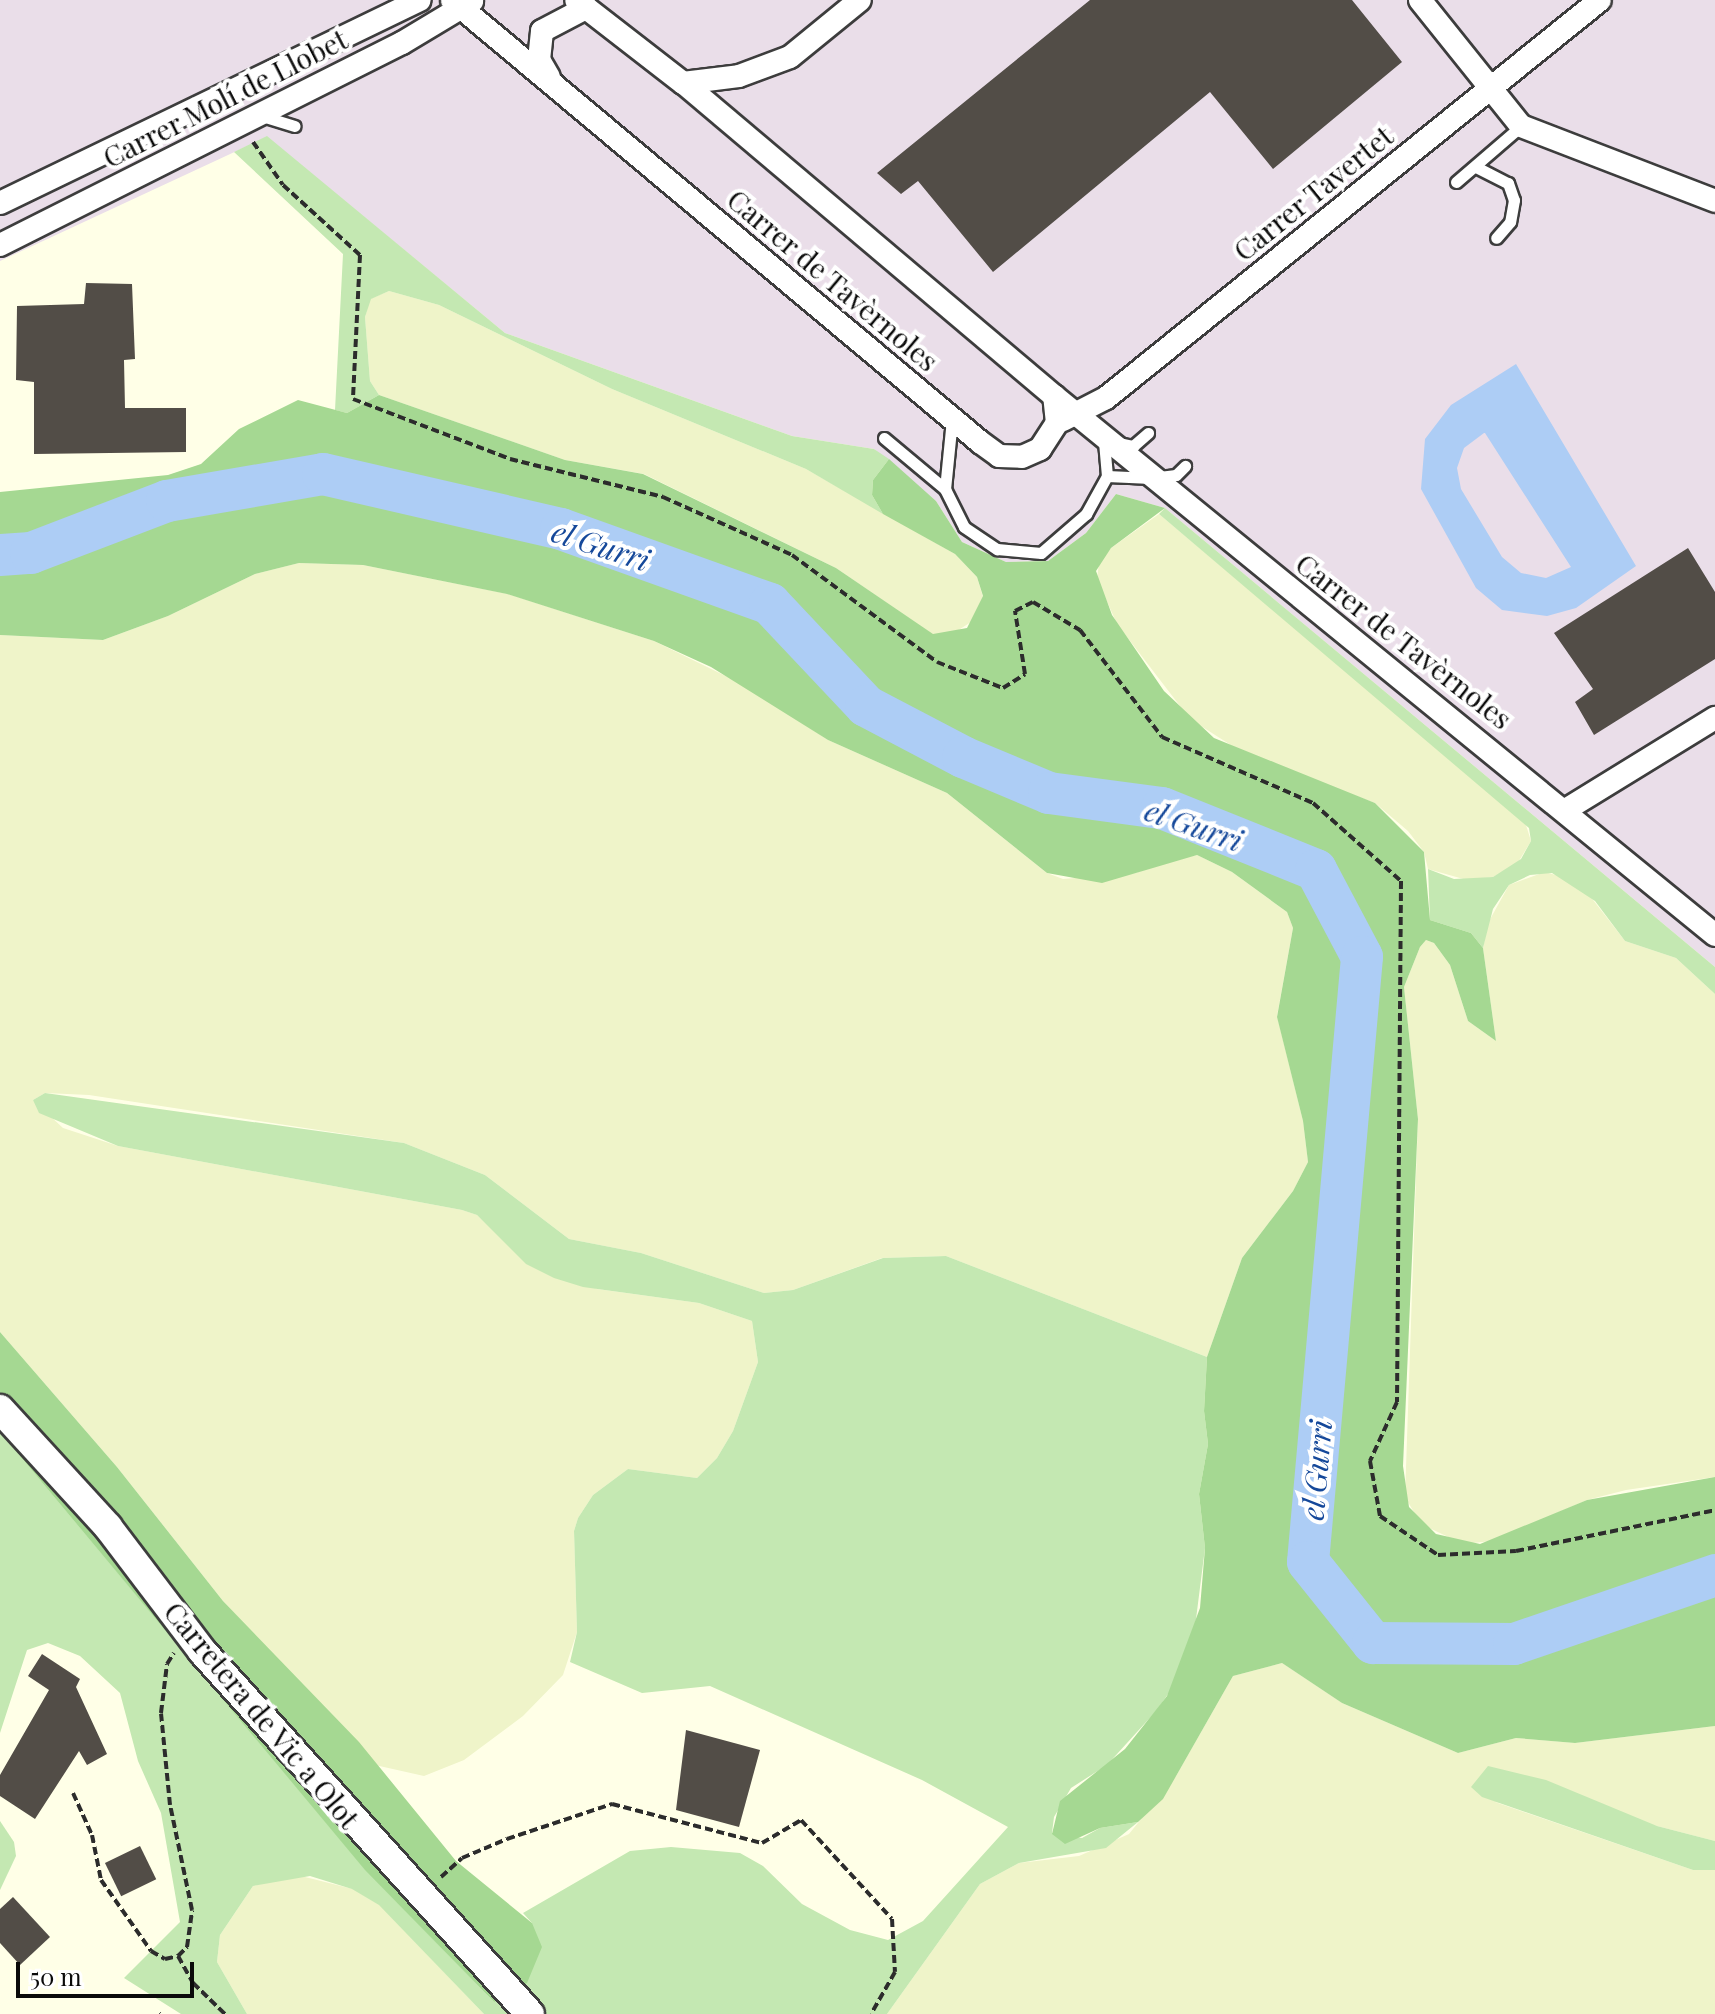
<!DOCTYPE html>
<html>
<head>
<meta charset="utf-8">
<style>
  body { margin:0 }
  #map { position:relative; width:1715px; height:2014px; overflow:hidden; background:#ffffe7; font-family:"Playfair Display",serif }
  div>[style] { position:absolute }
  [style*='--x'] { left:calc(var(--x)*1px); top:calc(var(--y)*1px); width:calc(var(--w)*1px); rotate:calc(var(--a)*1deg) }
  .industrial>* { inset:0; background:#eadee9 }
  .farmland>* { inset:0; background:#eff4c9 }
  .green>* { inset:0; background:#c4e8b2 }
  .forest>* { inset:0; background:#a5d892 }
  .water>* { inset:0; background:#adcdf5 }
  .river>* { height:42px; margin:-21px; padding:0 21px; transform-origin:21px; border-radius:21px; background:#adcdf5 }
  .building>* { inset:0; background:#524d47; transform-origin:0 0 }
  .path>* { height:4px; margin-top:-2px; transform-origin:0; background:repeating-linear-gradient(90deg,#2c2c2c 0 8px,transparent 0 12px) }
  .roads { filter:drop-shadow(2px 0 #3d3d3d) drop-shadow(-2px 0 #3d3d3d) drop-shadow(0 2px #3d3d3d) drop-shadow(0 -2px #3d3d3d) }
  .service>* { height:11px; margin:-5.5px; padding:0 5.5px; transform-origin:5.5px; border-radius:5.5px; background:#fff }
  .minor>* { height:22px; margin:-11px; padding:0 11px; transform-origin:11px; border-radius:11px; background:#fff }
  .tertiary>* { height:28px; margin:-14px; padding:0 14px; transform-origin:14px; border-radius:14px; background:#fff }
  span { translate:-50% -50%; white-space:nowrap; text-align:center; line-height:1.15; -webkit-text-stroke:8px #fff; paint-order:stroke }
  .street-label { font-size:28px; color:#0a0a0a }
  .water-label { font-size:30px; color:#15489a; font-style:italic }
  .scale { position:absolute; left:16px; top:1962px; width:178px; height:36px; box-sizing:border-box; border:4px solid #0a0a0a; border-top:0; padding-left:10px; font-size:24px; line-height:28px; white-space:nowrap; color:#0a0a0a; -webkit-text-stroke:6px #fff; paint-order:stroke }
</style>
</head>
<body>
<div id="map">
  <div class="industrial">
    <div style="clip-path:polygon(0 0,1715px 0,1715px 967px,1165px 508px,1116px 494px,1086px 533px,1048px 561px,1006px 562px,962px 542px,936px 501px,874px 449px,792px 436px,505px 333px,267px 137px,0 261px)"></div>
  </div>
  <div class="farmland">
    <div style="clip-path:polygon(389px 291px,439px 305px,612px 389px,806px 469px,955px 554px,977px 577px,983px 597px,977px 618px,951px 635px,932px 634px,836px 568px,644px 474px,565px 460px,379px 395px,370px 381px,365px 317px,370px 299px)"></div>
    <div style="clip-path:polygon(1159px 514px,1525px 822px,1531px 841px,1517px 864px,1493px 877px,1467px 880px,1428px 869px,1424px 852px,1408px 831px,1375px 803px,1248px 756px,1190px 719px,1117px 624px,1097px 579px,1099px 563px,1111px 548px)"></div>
    <div style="clip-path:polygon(299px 563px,363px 565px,508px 594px,654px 641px,742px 684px,828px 740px,947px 793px,1047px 873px,1063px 879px,1136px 873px,1166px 861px,1197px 855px,1232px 872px,1287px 912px,1293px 928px,1277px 1016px,1303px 1121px,1308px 1162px,1293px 1191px,1242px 1258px,1207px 1357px,946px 1256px,882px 1258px,793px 1290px,764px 1293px,641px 1253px,569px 1239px,485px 1175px,404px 1143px,89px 1095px,45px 1093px,33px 1100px,63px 1128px,118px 1146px,462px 1210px,477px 1215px,507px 1243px,597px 1289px,699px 1303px,752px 1321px,758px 1362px,733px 1431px,717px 1458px,697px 1478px,628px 1469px,593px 1495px,578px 1518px,574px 1531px,577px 1632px,563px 1675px,523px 1716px,464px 1760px,424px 1776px,375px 1765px,223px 1601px,117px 1467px,0 1332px,0 635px,103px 640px,168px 616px,255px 574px)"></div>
    <div style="clip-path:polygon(1545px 872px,1566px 878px,1590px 896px,1625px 941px,1676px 958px,1715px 994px,1715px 1477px,1626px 1490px,1587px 1500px,1492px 1541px,1463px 1544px,1421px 1524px,1405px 1497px,1418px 1119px,1404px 987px,1420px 947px,1426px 940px,1434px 943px,1450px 965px,1468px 1021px,1496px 1041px,1483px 948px,1488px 923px,1509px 885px)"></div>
    <div style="clip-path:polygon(1282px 1663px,1342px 1703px,1458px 1753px,1516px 1738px,1575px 1743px,1715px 1726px,1715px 1841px,1657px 1826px,1495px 1802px,1693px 1870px,1715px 1870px,1715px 2014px,887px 2014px,980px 1884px,1019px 1863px,1079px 1856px,1129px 1834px,1176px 1776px,1233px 1676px)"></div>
    <div style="clip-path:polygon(297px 1875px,353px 1889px,380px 1905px,484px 2014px,247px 2014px,217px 1962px,220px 1935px,253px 1886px)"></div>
  </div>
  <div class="green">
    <div style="clip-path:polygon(267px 136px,505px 333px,792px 436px,874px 449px,889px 459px,873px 480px,872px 495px,883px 514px,806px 469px,612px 389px,439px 305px,389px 291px,371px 299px,365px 317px,370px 381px,379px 395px,347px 413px,335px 410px,343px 254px,234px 152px)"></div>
    <div style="clip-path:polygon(1165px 508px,1715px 967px,1715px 994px,1676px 958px,1625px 941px,1595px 901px,1552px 873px,1530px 875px,1509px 885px,1493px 909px,1483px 948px,1471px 933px,1430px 920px,1428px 869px,1454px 879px,1493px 877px,1521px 859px,1531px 841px,1529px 828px,1159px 514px)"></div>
    <div style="clip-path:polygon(45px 1093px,404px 1143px,485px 1175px,569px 1239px,641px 1253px,764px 1293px,793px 1290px,883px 1258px,946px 1256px,1207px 1357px,1204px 1411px,1208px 1444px,1199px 1494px,1205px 1548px,1195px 1627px,1177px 1681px,1157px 1710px,1107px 1765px,1071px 1788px,1054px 1817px,1052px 1833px,1082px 1838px,1100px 1828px,1138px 1822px,1106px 1848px,1019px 1863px,980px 1884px,887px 2014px,484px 2014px,379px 1905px,352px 1889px,310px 1876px,253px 1886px,220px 1935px,217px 1962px,247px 2014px,181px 2014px,124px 1978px,180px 1922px,161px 1813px,138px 1761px,120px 1693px,80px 1656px,48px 1643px,27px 1650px,0 1733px,0 1432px,365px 1869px,494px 2002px,532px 1923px,523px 1913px,630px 1851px,671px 1847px,740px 1853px,763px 1866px,802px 1904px,850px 1930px,888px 1940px,923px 1921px,1008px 1827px,922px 1780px,710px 1686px,642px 1693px,570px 1662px,577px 1632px,574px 1531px,578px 1518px,593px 1495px,628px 1469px,697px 1478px,717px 1458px,733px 1431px,758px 1362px,752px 1321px,699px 1303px,583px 1287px,554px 1278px,526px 1264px,477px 1215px,462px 1210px,118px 1146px,39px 1113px,33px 1100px)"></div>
    <div style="clip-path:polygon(1488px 1766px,1546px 1780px,1657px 1826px,1715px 1841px,1715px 1870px,1693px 1870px,1482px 1797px,1471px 1787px)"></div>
    <div style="clip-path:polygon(0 1821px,14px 1842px,16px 1856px,0 1890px)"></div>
  </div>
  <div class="forest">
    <div style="clip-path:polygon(379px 395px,565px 460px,643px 474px,836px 568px,933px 634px,967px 628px,983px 596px,977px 577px,955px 554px,883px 514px,872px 495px,873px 480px,889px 459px,936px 501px,962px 542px,1006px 562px,1048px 561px,1086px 533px,1116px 494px,1165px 508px,1111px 548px,1096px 571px,1112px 615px,1164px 691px,1214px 738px,1375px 803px,1424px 852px,1430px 920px,1471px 933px,1483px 948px,1496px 1041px,1468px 1021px,1450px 965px,1434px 943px,1426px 940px,1420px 947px,1404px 987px,1418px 1119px,1403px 1466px,1409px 1507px,1436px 1534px,1480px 1544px,1587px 1500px,1715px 1477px,1715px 1726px,1575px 1743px,1516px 1738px,1458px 1753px,1342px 1703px,1282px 1663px,1233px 1676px,1163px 1799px,1138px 1822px,1100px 1828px,1065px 1844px,1052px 1834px,1060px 1801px,1125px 1749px,1167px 1696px,1200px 1608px,1205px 1548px,1199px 1494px,1208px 1444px,1204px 1411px,1207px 1357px,1242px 1258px,1293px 1191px,1308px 1162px,1303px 1121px,1277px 1017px,1293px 928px,1287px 912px,1232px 872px,1197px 855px,1102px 883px,1047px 873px,947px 793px,828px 740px,711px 667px,654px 641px,507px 594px,363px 565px,299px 563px,255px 574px,168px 616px,103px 640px,0 635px,0 492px,168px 475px,201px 464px,239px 429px,298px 400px,347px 413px)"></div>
    <div style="clip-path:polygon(0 1332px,117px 1467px,223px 1601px,359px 1742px,456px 1861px,532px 1923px,542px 1947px,527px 1983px,494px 2002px,365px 1870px,0 1432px)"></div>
  </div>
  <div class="water">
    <div style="clip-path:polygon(evenodd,1516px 364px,1636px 566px,1576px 608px,1547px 616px,1502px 610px,1476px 588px,1421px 489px,1425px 439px,1451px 405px,1516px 364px,1484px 433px,1485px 433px,1571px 567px,1546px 578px,1521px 573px,1502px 557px,1461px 489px,1457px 468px,1464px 448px,1484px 433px)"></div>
  </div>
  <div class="river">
    <div style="--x:0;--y:555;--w:31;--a:-4"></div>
    <div style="--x:31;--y:553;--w:146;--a:-20.9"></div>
    <div style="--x:167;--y:501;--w:158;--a:-9.8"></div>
    <div style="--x:323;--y:474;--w:244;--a:13"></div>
    <div style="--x:561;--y:529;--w:222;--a:19.7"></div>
    <div style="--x:770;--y:604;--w:140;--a:46.7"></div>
    <div style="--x:866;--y:706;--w:110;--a:27.7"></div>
    <div style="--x:963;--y:757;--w:93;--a:22.7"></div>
    <div style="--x:1049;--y:793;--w:114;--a:7.6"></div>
    <div style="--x:1162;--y:808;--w:166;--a:21.9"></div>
    <div style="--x:1316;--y:870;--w:98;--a:62.1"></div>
    <div style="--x:1362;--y:957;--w:607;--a:95.1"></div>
    <div style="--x:1308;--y:1562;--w:104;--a:51.3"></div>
    <div style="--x:1373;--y:1643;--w:141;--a:0.4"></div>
    <div style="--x:1514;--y:1644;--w:213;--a:-18.9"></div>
  </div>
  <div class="building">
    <div style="clip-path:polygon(1090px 0,1352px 0,1402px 62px,1273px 169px,1210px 92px,993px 272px,918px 181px,901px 194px,877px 173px)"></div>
    <div style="clip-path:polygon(86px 283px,132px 284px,135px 359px,124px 360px,125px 408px,186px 408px,186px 452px,34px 454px,34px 382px,16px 380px,17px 306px,84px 304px)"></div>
    <div style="clip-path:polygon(1688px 548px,1715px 592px,1715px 659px,1594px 735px,1575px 702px,1593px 689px,1554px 633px)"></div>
    <div style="clip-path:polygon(42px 1654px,80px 1679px,76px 1687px,107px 1754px,87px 1765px,79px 1751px,35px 1819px,0 1796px,0 1775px,49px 1690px,28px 1676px)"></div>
    <div style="clip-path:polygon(686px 1730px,760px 1750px,739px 1827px,676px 1810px)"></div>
    <div style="left:140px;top:1846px;width:37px;height:39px;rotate:64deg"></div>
    <div style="clip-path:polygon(13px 1897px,50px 1937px,20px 1965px,0 1943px,0 1909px)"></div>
  </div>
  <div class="path">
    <div style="--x:253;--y:142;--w:52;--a:55.1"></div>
    <div style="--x:283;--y:185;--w:104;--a:42.3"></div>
    <div style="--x:360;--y:255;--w:144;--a:92.8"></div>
    <div style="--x:353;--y:399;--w:168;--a:20.9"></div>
    <div style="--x:510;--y:459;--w:158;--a:13.9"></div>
    <div style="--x:663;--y:497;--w:141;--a:24.2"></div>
    <div style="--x:792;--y:555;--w:180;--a:36.4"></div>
    <div style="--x:937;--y:662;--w:71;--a:21.5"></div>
    <div style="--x:1003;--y:688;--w:26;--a:-32"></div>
    <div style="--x:1025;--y:674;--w:64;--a:-99"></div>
    <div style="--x:1015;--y:611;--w:20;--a:-27"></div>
    <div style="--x:1033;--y:602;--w:55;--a:30.8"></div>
    <div style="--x:1080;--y:630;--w:135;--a:52.5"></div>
    <div style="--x:1162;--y:737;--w:165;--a:23.6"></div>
    <div style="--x:1313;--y:803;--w:118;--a:41.6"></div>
    <div style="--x:1401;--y:881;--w:521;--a:90.44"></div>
    <div style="--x:1397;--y:1402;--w:65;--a:114.6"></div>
    <div style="--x:1370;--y:1461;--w:56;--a:79.7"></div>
    <div style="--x:1380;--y:1516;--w:70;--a:33.9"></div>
    <div style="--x:1438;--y:1555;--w:78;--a:-2.9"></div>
    <div style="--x:1516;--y:1551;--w:203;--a:-11.6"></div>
    <div style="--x:73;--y:1793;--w:46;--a:65.7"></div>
    <div style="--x:92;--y:1835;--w:46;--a:78.7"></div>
    <div style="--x:101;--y:1880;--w:87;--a:54.8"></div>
    <div style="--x:151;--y:1951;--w:16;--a:30"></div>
    <div style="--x:165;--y:1959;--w:13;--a:-13"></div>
    <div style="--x:178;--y:1956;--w:13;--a:-45"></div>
    <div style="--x:187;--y:1947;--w:37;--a:-82"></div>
    <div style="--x:192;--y:1910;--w:107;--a:-101.8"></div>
    <div style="--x:170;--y:1805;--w:92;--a:-95.6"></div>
    <div style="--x:161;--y:1713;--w:49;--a:-83"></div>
    <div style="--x:167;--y:1664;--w:13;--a:-58"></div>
    <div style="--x:441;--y:1877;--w:28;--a:-42"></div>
    <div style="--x:462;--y:1858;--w:49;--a:-22.9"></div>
    <div style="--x:507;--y:1839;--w:111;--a:-18.4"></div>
    <div style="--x:612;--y:1804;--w:155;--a:14.6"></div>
    <div style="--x:762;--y:1843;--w:45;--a:-30.5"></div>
    <div style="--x:801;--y:1820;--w:134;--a:47.4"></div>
    <div style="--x:892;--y:1919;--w:53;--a:86.8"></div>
    <div style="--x:895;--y:1972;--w:48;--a:119.7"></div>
    <div style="--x:178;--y:1956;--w:31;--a:61"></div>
    <div style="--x:193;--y:1983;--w:45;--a:44.1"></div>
    <div style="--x:159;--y:2013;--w:1;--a:45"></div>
  </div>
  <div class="roads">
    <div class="service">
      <div style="--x:262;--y:116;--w:34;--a:17"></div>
      <div style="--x:1476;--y:167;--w:36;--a:27"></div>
      <div style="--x:1508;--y:183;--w:18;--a:71"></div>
      <div style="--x:1514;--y:200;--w:22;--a:100"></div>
      <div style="--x:1510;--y:222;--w:21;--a:131"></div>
      <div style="--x:1456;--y:182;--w:86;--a:-40.7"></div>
      <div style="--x:952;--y:419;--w:70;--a:95.7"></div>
      <div style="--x:945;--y:489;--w:42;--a:63.4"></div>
      <div style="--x:964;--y:527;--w:40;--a:34"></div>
      <div style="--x:997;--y:549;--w:44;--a:5.2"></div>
      <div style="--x:1041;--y:553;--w:60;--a:-40.9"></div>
      <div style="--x:1086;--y:514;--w:43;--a:-61.1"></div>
      <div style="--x:1107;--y:476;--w:44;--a:2.6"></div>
      <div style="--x:1151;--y:478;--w:25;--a:-7"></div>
      <div style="--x:1176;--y:475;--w:13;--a:-45"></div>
      <div style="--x:884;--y:438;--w:80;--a:39.9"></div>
      <div style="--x:1107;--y:476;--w:36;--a:-95"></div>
      <div style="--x:1104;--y:440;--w:30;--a:12"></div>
      <div style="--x:1133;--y:446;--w:20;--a:-41"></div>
    </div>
    <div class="minor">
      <div style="--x:452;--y:0;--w:689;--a:39.93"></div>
      <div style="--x:980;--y:442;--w:24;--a:36"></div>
      <div style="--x:999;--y:456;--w:23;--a:2"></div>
      <div style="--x:1022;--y:457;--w:20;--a:-24"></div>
      <div style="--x:1040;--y:449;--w:31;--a:-57"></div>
      <div style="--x:1057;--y:423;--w:27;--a:-96"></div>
      <div style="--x:1054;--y:396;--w:485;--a:-139.8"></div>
      <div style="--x:683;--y:83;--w:135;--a:-142.2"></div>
      <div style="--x:1420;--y:0;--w:161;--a:51.3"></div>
      <div style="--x:1521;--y:126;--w:208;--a:21.1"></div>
      <div style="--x:549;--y:77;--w:20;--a:-120"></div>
      <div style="--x:539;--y:60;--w:29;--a:-84"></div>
      <div style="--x:542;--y:31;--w:50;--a:-27.6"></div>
      <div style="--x:683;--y:83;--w:56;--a:-7.1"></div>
      <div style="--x:739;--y:76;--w:54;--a:-20.4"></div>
      <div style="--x:790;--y:57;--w:90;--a:-39.2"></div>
      <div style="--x:0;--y:203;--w:466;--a:-25.8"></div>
      <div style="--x:0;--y:245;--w:450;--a:-26.7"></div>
      <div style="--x:402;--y:43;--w:82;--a:-31"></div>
      <div style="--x:1054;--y:396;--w:853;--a:39.19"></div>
      <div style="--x:1063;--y:420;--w:48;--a:-27.1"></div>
      <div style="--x:1106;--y:398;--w:634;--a:-38.86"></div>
      <div style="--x:1567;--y:809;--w:174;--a:-31.6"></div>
    </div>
    <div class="tertiary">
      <div style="--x:0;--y:1409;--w:160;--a:47.5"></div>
      <div style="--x:108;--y:1527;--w:156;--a:52.8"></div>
      <div style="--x:202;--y:1651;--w:489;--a:47.9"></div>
    </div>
  </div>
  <div class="street-label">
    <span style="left:225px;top:98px;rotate:-27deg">Carrer Molí de Llobet</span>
    <span style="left:1313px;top:193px;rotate:-39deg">Carrer Tavertet</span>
    <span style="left:833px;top:280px;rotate:40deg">Carrer de Tavèrnoles</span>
    <span style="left:1404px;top:641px;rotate:38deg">Carrer de Tavèrnoles</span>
    <span style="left:262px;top:1715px;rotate:50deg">Carretera de Vic a Olot</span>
  </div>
  <div class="water-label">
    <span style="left:601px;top:545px;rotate:18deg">el Gurri</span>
    <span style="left:1194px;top:825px;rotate:19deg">el Gurri</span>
    <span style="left:1316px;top:1470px;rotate:-85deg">el Gurri</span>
  </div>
  <div class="scale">50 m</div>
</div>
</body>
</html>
